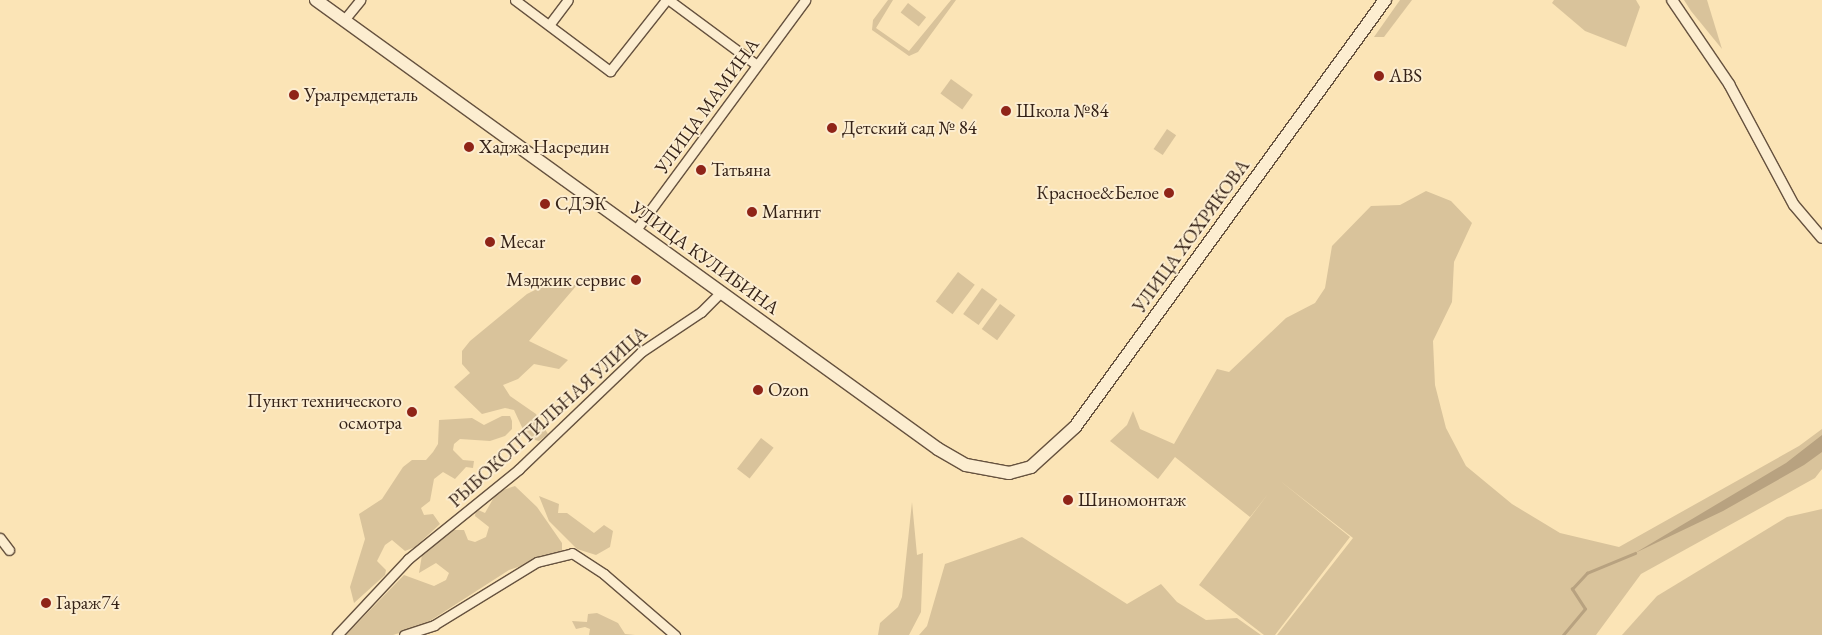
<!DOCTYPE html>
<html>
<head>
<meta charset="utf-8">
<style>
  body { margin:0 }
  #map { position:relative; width:1822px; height:635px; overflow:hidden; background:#fbe4b6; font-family:"EB Garamond",serif }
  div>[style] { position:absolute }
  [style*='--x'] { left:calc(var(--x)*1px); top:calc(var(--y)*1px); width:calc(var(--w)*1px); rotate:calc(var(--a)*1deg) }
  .green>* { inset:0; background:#d9c39b; transform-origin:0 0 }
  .water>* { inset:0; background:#b8a280 }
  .stream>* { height:2.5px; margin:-1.25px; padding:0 1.25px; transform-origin:1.25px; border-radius:1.25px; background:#b8a280 }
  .roads { filter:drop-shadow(1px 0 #66523f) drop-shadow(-1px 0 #66523f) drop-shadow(0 1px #66523f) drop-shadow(0 -1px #66523f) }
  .minor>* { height:9px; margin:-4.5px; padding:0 4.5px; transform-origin:4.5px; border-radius:4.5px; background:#fcedd0 }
  .tertiary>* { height:10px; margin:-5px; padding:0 5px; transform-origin:5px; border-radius:5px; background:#fcedd0 }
  .secondary>* { height:12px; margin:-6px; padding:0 6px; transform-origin:6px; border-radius:6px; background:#fcedd0 }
  .dots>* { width:14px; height:14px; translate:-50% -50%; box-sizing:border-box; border:2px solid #fcedd0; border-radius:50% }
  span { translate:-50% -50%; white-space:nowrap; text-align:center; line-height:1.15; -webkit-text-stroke:4px #fcedd0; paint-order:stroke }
  .poi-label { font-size:19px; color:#352217 }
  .left { translate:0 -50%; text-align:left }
  .right { translate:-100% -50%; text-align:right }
  .street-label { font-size:19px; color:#352217 }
</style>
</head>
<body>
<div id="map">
  <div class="green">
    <div style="clip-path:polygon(888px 0,893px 0,876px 28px,909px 51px,951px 0,956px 0,918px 52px,909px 56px,872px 30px,873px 20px)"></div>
    <div style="clip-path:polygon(1400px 0,1412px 0,1384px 37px,1374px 37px)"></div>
    <div style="clip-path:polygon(1554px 0,1636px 0,1640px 7px,1626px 47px,1585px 31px,1552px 3px)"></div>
    <div style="clip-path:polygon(1684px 0,1707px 0,1722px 49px,1691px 11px)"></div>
    <div style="left:908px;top:3px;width:23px;height:12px;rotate:38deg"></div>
    <div style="left:951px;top:79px;width:27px;height:18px;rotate:36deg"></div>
    <div style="left:1167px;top:129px;width:11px;height:24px;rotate:34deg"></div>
    <div style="clip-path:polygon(1426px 191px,1451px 201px,1472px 223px,1454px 262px,1452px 302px,1433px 341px,1435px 385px,1446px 428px,1466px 466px,1512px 504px,1560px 533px,1619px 547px,1799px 446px,1822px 429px,1822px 469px,1815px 478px,1641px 574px,1596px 635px,1277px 635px,1353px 538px,1279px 480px,1350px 537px,1275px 635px,1264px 635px,1199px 585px,1268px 494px,1250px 517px,1175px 457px,1158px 479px,1110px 441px,1127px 425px,1133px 411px,1140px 429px,1174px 444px,1217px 369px,1229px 372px,1286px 318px,1315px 303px,1325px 288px,1332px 246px,1371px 206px,1400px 205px)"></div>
    <div style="left:958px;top:272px;width:21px;height:37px;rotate:37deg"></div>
    <div style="clip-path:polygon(545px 285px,577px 285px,529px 341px,568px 360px,559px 369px,534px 364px,518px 379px,503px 385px,510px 396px,536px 414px,548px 434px,539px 441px,527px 438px,514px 410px,505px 408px,482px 414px,454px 387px,470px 373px,462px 364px,462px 351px,470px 341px,527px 294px)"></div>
    <div style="left:982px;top:288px;width:19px;height:32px;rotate:36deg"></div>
    <div style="left:1000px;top:304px;width:19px;height:31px;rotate:36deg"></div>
    <div style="clip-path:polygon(502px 416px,510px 416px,512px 421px,512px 429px,505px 436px,490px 441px,460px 439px,454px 444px,453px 450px,463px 460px,474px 461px,473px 468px,466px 467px,455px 479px,443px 472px,434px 479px,430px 501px,421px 508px,424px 515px,433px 514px,440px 524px,415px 547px,405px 551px,392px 540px,385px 545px,377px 561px,386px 570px,385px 575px,354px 603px,350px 587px,365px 539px,359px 514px,382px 499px,403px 467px,412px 460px,426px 460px,433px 452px,438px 444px,439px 420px,472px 418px,484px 425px)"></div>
    <div style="left:761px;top:438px;width:16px;height:39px;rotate:38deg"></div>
    <div style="clip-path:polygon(515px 486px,537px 507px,562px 543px,562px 552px,509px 570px,422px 626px,393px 635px,346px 635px,404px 575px,434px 586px,446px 580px,449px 573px,436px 563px,419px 573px,422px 555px,453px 530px,464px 530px,468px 540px,475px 542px,486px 537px,489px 527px,475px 516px,476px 509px,485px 513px,497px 492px)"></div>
    <div style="clip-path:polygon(539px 496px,559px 504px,558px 513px,567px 513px,594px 533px,604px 525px,613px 531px,610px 547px,596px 555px,577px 549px,549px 521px)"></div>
    <div style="clip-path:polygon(912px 502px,917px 555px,923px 553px,921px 612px,909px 635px,878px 635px,880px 623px,898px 607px,902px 597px)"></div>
    <div style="clip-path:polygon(1822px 509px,1822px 635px,1622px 635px,1657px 596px,1787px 517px)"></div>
    <div style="clip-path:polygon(1022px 537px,1127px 604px,1161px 584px,1177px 602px,1206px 620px,1237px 618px,1261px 635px,919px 635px,927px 626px,945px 564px)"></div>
    <div style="clip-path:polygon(597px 613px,618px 623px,625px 634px,635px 635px,589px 635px,590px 629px,585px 627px,576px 629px,572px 621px,587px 622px,588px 614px)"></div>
  </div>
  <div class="water">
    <div style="clip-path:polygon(1822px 435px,1822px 452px,1804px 465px,1723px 511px,1635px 553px,1786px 463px)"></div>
  </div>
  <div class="stream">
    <div style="--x:1563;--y:635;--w:34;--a:-50"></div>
    <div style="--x:1585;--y:609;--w:24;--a:-123"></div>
    <div style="--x:1572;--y:589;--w:22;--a:-47"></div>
    <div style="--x:1587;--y:573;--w:52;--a:-22.6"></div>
  </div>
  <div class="roads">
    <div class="minor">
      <div style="--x:515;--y:0;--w:119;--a:36.8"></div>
      <div style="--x:610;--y:71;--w:90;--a:-51.7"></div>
      <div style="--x:669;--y:0;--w:109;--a:36.5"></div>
      <div style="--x:344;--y:20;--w:26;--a:-51"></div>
      <div style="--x:549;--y:25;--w:31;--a:-53"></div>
      <div style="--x:635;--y:231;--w:287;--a:-53.6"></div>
      <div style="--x:0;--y:538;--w:15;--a:53"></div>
      <div style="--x:337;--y:635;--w:104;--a:-46.9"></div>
      <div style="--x:408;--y:559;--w:143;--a:-39"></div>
      <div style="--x:519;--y:469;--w:169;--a:-43.8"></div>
      <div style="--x:641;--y:352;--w:72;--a:-33.7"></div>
      <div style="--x:701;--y:312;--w:27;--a:-45"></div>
      <div style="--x:404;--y:635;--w:32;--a:-18"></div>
      <div style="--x:434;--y:625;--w:121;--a:-31.5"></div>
      <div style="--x:537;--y:562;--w:36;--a:-14"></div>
      <div style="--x:572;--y:553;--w:38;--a:33"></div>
      <div style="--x:604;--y:574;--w:94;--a:40.7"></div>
    </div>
    <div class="tertiary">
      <div style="--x:1672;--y:0;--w:102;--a:55.8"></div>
      <div style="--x:1729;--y:84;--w:137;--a:61.8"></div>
      <div style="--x:1794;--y:205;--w:43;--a:49.7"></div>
    </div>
    <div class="secondary">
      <div style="--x:316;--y:0;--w:767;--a:35.82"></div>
      <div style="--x:938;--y:449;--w:32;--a:30"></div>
      <div style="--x:966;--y:465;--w:44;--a:10.5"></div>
      <div style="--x:1009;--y:473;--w:23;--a:-15"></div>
      <div style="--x:1031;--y:467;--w:59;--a:-42.3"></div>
      <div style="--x:1075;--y:427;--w:528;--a:-54.02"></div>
    </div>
  </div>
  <div class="dots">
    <div style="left:1379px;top:76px;background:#8f2418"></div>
    <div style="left:294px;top:95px;background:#8f2418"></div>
    <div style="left:1006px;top:111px;background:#8f2418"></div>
    <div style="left:832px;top:128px;background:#8f2418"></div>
    <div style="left:469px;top:147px;background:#8f2418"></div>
    <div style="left:701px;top:170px;background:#8f2418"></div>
    <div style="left:1169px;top:193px;background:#8f2418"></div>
    <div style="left:545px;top:204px;background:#8f2418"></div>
    <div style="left:752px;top:212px;background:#8f2418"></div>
    <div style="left:490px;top:242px;background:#8f2418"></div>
    <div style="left:636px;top:280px;background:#8f2418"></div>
    <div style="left:758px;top:390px;background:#8f2418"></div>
    <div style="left:412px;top:412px;background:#8f2418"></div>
    <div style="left:1068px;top:500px;background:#8f2418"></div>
    <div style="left:46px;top:603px;background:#8f2418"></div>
  </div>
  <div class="poi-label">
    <span class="left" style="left:1389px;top:76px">ABS</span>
    <span class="left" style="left:304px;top:95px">Уралремдеталь</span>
    <span class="left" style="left:1016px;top:111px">Школа №84</span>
    <span class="left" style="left:842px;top:128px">Детский сад № 84</span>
    <span class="left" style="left:479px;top:147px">Хаджа Насредин</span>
    <span class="left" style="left:711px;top:170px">Татьяна</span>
    <span class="right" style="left:1159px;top:193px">Красное&amp;Белое</span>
    <span class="left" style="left:555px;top:204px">СДЭК</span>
    <span class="left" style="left:762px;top:212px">Магнит</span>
    <span class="left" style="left:500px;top:242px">Mecar</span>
    <span class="right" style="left:626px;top:280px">Мэджик сервис</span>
    <span class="left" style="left:768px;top:390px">Ozon</span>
    <span class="right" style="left:402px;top:412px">Пункт технического<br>осмотра</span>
    <span class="left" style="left:1078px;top:500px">Шиномонтаж</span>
    <span class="left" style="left:56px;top:603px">Гараж74</span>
  </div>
  <div class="street-label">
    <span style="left:707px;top:106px;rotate:-54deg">УЛИЦА МАМИНА</span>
    <span style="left:1191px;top:236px;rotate:-54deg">УЛИЦА ХОХРЯКОВА</span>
    <span style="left:705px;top:258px;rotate:36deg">УЛИЦА КУЛИБИНА</span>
    <span style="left:548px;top:417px;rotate:-42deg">РЫБОКОПТИЛЬНАЯ УЛИЦА</span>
  </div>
</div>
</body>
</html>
